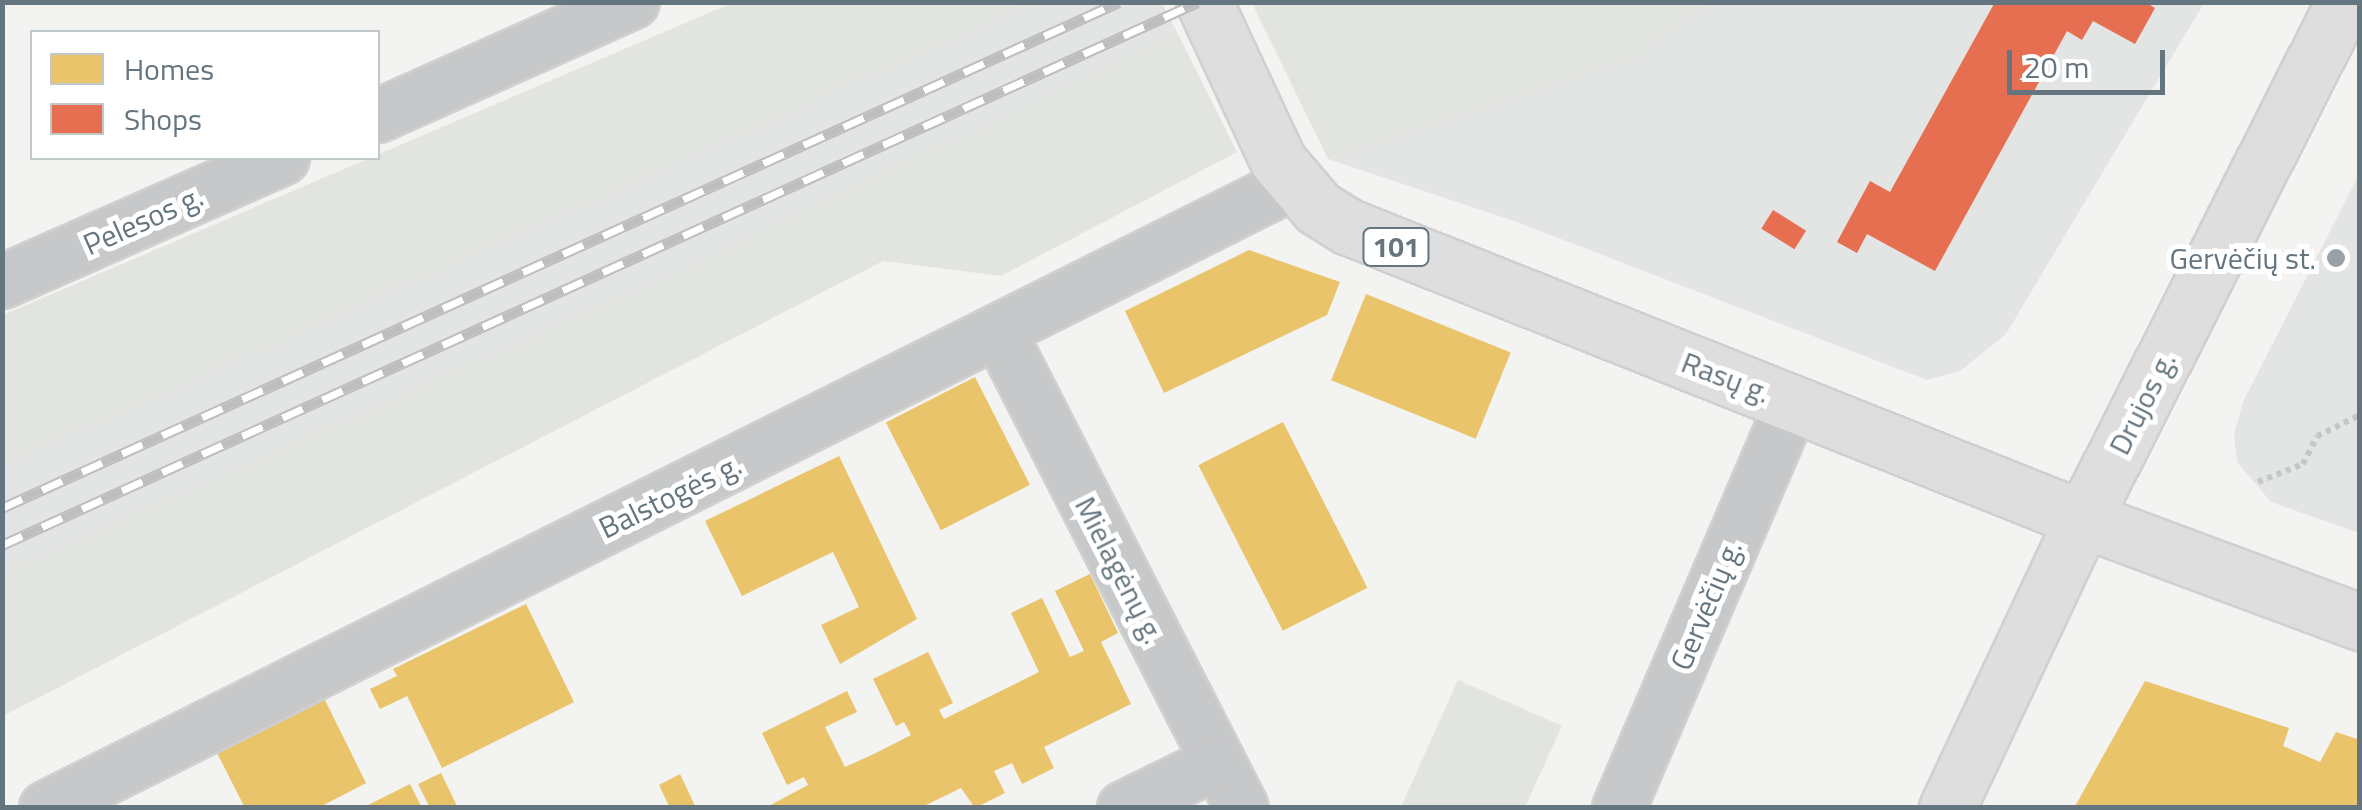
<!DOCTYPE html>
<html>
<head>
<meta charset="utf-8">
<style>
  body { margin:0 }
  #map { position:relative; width:2362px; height:810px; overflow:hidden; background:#f3f3f1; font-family:"Titillium Web",sans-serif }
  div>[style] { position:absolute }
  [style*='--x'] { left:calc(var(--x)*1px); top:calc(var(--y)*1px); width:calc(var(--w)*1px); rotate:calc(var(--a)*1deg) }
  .built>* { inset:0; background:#e3e4e4 }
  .green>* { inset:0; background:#e2e5df }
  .homes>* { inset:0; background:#e9c46a; transform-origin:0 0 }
  .shops>* { inset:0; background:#e76f51; transform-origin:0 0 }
  .path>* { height:6px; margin-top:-3px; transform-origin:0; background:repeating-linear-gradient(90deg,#c5c6c6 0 5px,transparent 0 10px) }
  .roads { filter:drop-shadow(2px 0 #d0d0d0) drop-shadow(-2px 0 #d0d0d0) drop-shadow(0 2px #d0d0d0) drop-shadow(0 -2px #d0d0d0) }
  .minor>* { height:52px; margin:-26px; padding:0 26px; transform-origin:26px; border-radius:26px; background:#c7c8c9 }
  .secondary>* { height:55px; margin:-27.5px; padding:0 27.5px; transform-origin:27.5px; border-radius:27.5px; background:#dddedd }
  .primary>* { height:55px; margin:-27.5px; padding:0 27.5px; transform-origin:27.5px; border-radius:27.5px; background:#dddedd }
  .rail>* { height:11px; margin-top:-5.5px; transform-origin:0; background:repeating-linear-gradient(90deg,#fff 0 22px,#bdbebf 0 44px); box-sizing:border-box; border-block:2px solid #bdbebf }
  .dots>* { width:28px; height:28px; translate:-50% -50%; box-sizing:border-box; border:5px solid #fff; border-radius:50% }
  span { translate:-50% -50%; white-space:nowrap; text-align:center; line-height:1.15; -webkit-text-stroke:10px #fff; paint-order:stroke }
  .shield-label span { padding:2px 8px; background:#fff; border:2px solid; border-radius:8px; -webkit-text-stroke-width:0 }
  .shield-label { font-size:28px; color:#65757f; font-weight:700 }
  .street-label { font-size:30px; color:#65757f }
  .poi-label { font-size:30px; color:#65757f }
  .right { translate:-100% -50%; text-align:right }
  .frame { position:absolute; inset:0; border:5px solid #65757f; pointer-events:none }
  .legend { position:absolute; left:30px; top:30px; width:350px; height:130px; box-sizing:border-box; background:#fff; border:2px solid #c1c8cc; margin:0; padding:12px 18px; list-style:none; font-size:30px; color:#65757f }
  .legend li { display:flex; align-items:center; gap:20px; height:50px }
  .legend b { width:50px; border:2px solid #c1c8cc }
  .scale { position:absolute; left:2007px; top:50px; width:158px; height:45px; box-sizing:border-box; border:5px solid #65757f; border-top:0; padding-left:12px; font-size:30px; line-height:35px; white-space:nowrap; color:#65757f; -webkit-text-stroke:8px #fff; paint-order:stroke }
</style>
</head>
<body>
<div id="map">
  <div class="built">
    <div style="clip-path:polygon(1032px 3px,1162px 3px,1177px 32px,688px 267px,3px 573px,2px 465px)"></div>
    <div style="clip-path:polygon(1712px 3px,2204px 3px,2006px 334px,1960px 371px,1927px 380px,1514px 221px,1328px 159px,1631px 58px)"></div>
    <div style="clip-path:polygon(2359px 174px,2360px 533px,2359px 533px,2271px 502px,2237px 462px,2234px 434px,2243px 402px)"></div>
  </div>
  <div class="green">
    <div style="clip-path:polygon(732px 3px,1032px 3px,3px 465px,3px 315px)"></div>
    <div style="clip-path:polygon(1712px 3px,1631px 58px,1328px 159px,1253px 5px)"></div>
    <div style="clip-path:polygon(1177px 32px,1237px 152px,1001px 276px,883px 261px,3px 716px,3px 573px,688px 267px)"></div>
    <div style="clip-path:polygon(1458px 680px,1562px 726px,1525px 807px,1401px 807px)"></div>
  </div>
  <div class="homes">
    <div style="clip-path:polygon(1249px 250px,1340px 282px,1327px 315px,1164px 393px,1125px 311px)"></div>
    <div style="left:1366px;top:294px;width:156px;height:93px;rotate:22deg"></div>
    <div style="left:975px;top:377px;width:121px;height:100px;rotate:63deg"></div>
    <div style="left:1283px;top:422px;width:186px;height:95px;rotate:63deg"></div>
    <div style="clip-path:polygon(839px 456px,917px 619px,840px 664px,821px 625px,859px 607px,833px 552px,742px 596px,705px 521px)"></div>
    <div style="clip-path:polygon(1090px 574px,1118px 633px,1101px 642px,1131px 704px,1044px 747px,1054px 768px,1022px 784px,1012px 763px,994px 771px,1005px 793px,975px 808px,961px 788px,920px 808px,765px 808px,808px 785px,804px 777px,787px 785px,762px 733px,847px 691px,857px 712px,825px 727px,845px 767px,876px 753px,911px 735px,904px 722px,896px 726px,873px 679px,928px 652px,953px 703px,939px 710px,944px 719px,1039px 672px,1011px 613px,1042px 598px,1070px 657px,1084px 651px,1055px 591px)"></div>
    <div style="clip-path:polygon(526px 604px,574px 702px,442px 768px,407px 696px,380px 709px,370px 689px,397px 676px,393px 669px)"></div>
    <div style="clip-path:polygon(2145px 681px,2289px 728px,2283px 746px,2320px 762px,2336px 732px,2360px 740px,2360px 808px,2074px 808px)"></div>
    <div style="clip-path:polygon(323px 696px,366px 783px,318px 808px,245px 808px,216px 751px)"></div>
    <div style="clip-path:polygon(441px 773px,458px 808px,430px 808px,418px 784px)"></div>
    <div style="clip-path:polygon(680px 774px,696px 808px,670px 808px,659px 785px)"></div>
    <div style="clip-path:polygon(410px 784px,422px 808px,362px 808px)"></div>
  </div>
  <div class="shops">
    <div style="clip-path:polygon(1995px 2px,2145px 2px,2155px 8px,2135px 44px,2093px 21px,2082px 40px,2067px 31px,1935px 271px,1867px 234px,1857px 253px,1837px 242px,1870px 181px,1890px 192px)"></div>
    <div style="left:1773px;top:210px;width:39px;height:22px;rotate:32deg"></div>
  </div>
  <div class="path">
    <div style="--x:2258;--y:482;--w:48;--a:-21.8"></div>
    <div style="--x:2303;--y:464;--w:31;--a:-63"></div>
    <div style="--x:2317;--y:436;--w:48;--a:-26"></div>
  </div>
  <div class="roads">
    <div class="minor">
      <div style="--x:378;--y:116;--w:279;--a:-24.1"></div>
      <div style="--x:2;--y:282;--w:307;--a:-23.8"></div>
      <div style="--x:999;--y:332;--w:534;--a:62.96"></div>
      <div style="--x:46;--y:808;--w:1395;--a:-26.62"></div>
      <div style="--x:1124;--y:808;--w:105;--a:-26.1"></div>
      <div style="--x:1619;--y:808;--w:441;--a:-66.8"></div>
    </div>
    <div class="secondary">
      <div style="--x:2083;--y:519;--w:296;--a:20.4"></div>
    </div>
    <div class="primary">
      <div style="--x:1204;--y:2;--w:175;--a:65"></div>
      <div style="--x:1278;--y:161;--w:62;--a:49.6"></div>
      <div style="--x:1318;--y:208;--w:36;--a:32"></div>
      <div style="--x:1349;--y:227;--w:790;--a:21.69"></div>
      <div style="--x:1947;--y:808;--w:319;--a:-64.8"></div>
      <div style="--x:2083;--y:519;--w:579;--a:-63.21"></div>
    </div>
  </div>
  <div class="rail">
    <div style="--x:2;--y:508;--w:1226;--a:-24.37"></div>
    <div style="--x:2;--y:545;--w:1313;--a:-24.42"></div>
  </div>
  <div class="dots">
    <div style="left:2336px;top:258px;background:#97a1a7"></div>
  </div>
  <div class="shield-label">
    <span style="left:1396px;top:247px">101</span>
  </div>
  <div class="street-label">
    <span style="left:143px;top:220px;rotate:-24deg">Pelesos g.</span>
    <span style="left:1726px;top:377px;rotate:21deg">Rasų g.</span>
    <span style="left:2142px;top:403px;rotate:-63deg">Drujos g.</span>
    <span style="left:670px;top:496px;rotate:-26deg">Balstogės g.</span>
    <span style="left:1120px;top:570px;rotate:63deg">Mielagėnų g.</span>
    <span style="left:1706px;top:605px;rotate:-67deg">Gervėčių g.</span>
  </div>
  <div class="poi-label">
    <span class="right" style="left:2316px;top:258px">Gervėčių st.</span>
  </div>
  <div class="frame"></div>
  <ul class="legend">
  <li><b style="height:28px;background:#e9c46a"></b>Homes</li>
  <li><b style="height:28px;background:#e76f51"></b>Shops</li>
  </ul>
  <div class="scale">20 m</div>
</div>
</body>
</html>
